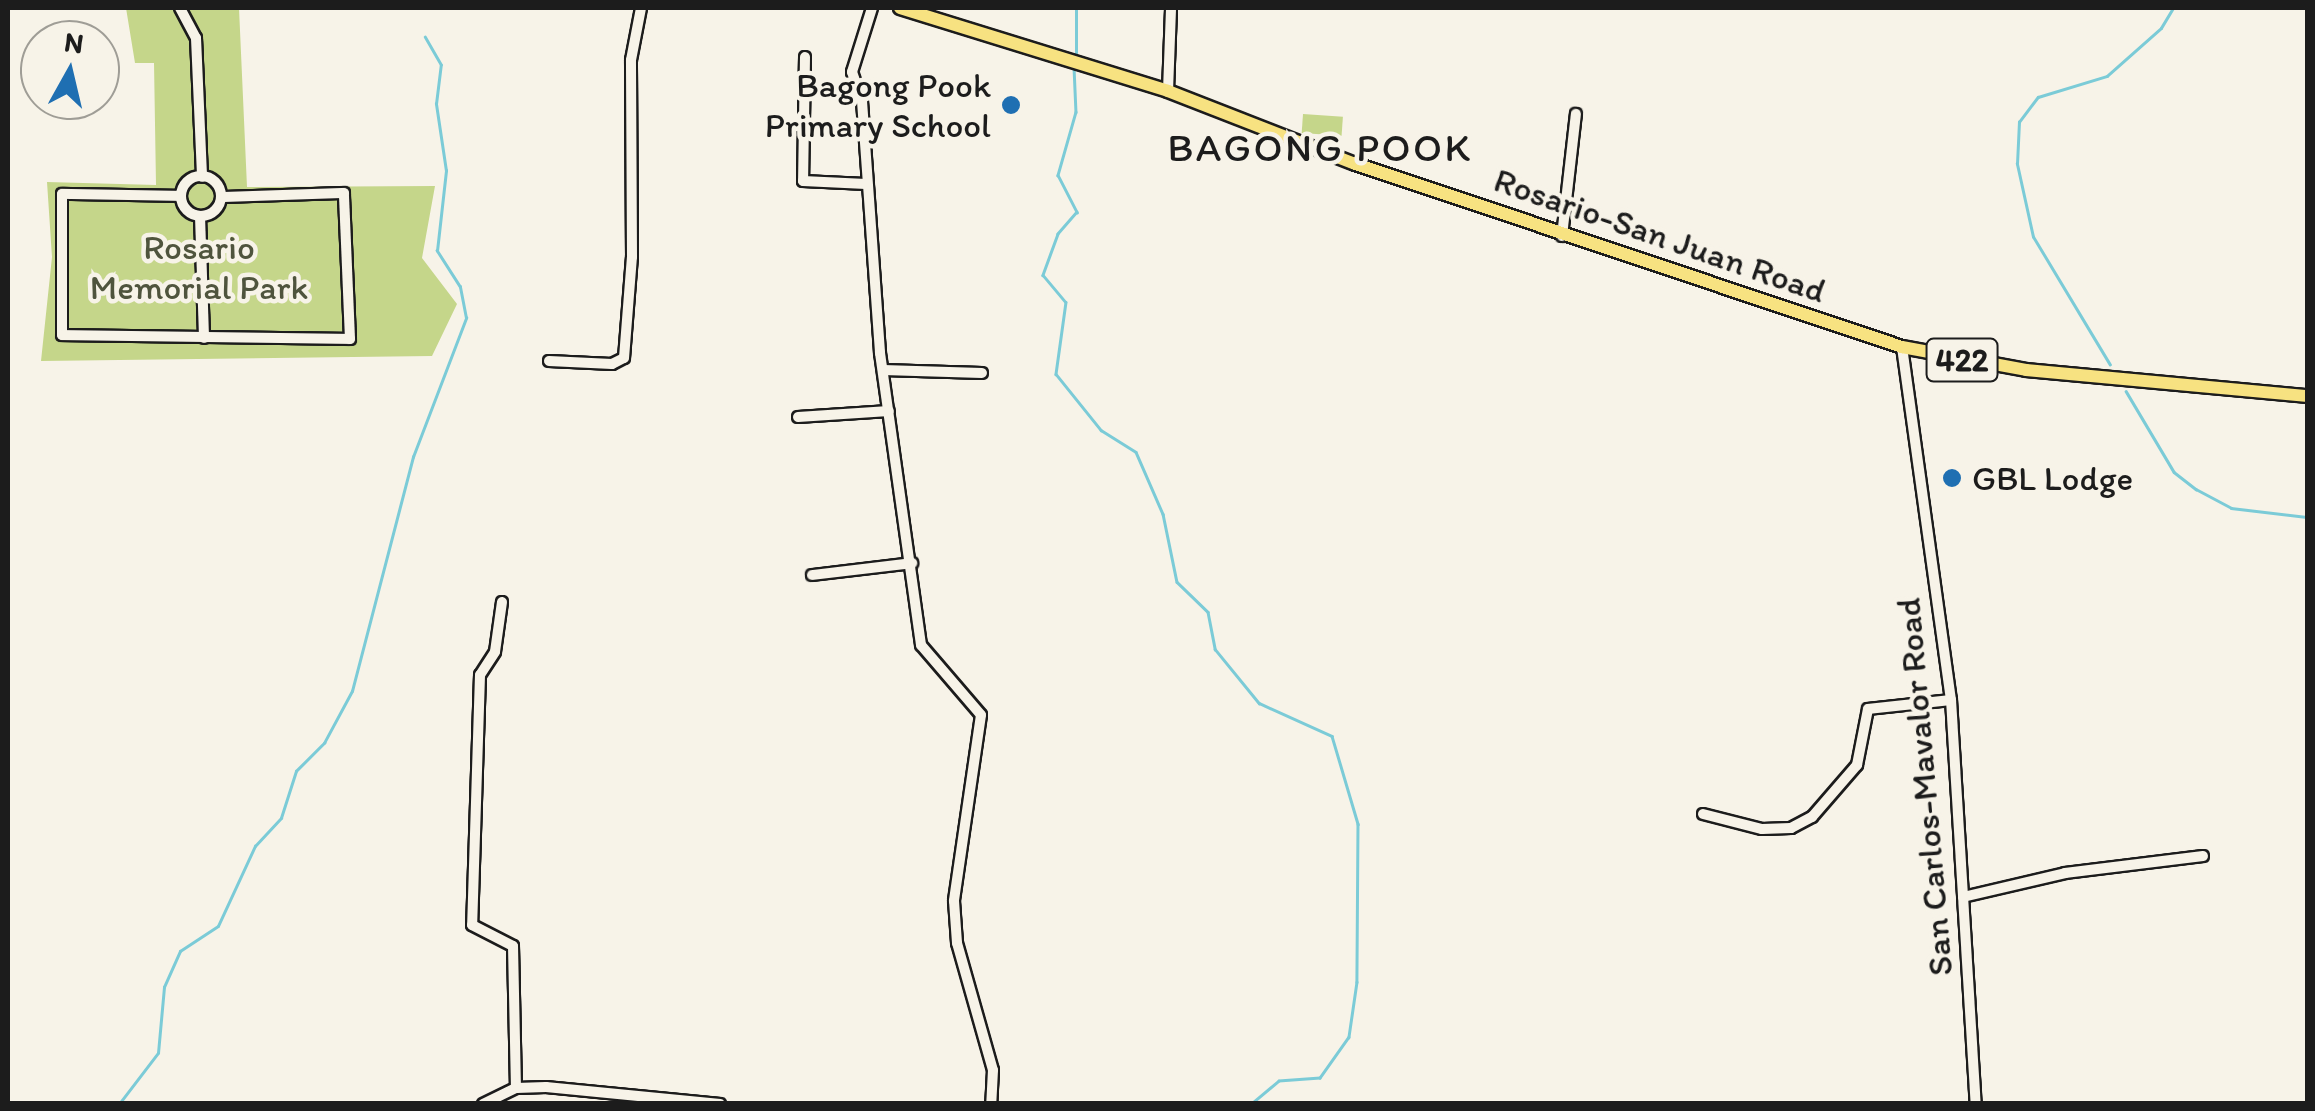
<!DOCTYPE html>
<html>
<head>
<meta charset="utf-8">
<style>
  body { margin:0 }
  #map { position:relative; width:2315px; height:1111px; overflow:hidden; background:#f7f3e8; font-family:Itim,sans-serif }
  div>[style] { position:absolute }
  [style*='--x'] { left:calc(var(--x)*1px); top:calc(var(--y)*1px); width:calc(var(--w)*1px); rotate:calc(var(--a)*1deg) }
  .green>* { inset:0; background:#c5d68a; transform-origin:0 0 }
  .stream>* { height:2.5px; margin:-1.25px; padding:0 1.25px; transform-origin:1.25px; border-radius:1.25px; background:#7bcbd7 }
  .roads { filter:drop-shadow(2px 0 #1c1c1c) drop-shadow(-2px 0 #1c1c1c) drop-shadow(0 2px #1c1c1c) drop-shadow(0 -2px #1c1c1c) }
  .minor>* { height:10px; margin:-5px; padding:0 5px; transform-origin:5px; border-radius:5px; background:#f7f3e8 }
  .minor>.ring { margin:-5px; padding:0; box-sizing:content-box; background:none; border:10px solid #f7f3e8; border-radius:50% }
  .major>* { height:12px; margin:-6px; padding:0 6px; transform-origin:6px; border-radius:6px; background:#f7e281 }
  .dots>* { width:28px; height:28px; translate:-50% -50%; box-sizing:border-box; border:5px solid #f7f3e8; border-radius:50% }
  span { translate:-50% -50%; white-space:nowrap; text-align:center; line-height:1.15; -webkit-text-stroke:9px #f7f3e8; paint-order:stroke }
  .shield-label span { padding:2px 8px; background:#f7f3e8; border:2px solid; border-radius:8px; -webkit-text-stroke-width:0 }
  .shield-label { font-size:32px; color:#1c1c1c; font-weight:700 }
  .poi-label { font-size:35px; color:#1c1c1c }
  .right { translate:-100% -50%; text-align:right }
  .left { translate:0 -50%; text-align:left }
  .street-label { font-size:35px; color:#1c1c1c }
  .park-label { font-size:35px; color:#4f543d }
  .quarter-label { font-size:40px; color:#1c1c1c; letter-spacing:2.5px }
  .frame { position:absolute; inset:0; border:10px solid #1c1c1c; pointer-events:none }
  .north { position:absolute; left:20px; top:20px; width:100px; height:100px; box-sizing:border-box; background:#f7f3e8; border:2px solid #9f9d96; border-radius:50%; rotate:8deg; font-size:28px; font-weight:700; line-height:40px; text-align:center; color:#1c1c1c }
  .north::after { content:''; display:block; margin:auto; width:35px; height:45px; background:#1f6fb2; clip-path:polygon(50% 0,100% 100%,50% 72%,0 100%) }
</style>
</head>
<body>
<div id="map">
  <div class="green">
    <div style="clip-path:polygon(126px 8px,239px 8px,247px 187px,435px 186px,422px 258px,457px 304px,432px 356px,41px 361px,52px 257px,47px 182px,156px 185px,154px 63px,135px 63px)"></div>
    <div style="left:1303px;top:114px;width:40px;height:19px;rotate:4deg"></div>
  </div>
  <div class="stream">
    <div style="--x:1076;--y:59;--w:51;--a:-90"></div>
    <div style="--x:1074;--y:67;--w:45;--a:87.5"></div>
    <div style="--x:1076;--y:112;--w:66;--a:105.9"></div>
    <div style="--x:1058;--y:175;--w:42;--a:62.8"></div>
    <div style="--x:1077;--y:212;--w:29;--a:131"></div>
    <div style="--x:1058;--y:234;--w:44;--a:110.1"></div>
    <div style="--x:1043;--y:275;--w:35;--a:50"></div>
    <div style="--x:1066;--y:302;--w:73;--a:97.9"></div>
    <div style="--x:1056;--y:374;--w:72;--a:51.2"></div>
    <div style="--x:1101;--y:430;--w:41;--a:32.2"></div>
    <div style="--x:1136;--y:452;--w:68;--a:66.5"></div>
    <div style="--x:1163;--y:514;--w:69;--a:78.4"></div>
    <div style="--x:1177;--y:582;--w:43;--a:44.1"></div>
    <div style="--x:1208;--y:612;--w:38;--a:79"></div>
    <div style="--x:1215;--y:649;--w:70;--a:50.8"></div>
    <div style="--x:1259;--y:703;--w:80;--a:24.3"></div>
    <div style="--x:1332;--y:736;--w:92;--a:73.5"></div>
    <div style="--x:1358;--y:824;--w:158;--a:90.4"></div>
    <div style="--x:1357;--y:982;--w:56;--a:98.3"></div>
    <div style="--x:1349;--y:1037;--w:50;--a:125.3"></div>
    <div style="--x:1320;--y:1078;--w:41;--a:175.8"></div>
    <div style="--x:1279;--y:1081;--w:35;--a:140"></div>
    <div style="--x:2110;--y:365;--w:149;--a:-121"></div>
    <div style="--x:2033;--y:237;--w:75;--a:-102.4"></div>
    <div style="--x:2017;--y:164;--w:42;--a:-87.3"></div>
    <div style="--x:2019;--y:122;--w:31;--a:-53"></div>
    <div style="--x:2038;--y:97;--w:72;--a:-16.9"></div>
    <div style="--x:2107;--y:76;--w:72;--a:-41.6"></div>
    <div style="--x:2161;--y:28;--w:23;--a:-59"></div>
    <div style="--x:2126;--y:391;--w:94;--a:59.3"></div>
    <div style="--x:2174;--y:472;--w:28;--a:38"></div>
    <div style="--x:2196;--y:489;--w:40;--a:28"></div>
    <div style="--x:2231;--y:508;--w:78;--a:6.7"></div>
    <div style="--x:119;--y:1104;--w:64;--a:-52.6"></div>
    <div style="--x:158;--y:1053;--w:66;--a:-84.8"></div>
    <div style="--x:164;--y:987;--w:39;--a:-66"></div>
    <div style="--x:180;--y:951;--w:45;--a:-33.3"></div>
    <div style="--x:218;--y:926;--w:88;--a:-65.2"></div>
    <div style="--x:255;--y:846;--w:38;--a:-47"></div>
    <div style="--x:281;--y:818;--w:49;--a:-72.3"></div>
    <div style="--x:296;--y:771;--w:40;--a:-45"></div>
    <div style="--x:324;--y:743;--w:59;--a:-61.7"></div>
    <div style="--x:352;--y:691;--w:242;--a:-75.4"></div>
    <div style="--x:413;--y:457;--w:149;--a:-69.1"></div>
    <div style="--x:466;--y:318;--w:32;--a:-101"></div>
    <div style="--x:460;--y:287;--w:43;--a:-122.6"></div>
    <div style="--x:437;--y:251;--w:81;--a:-83.6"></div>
    <div style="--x:446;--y:171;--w:68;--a:-98.5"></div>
    <div style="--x:436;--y:104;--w:39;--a:-83"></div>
    <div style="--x:441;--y:65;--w:32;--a:-120"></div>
  </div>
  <div class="roads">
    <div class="minor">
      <div style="--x:180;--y:8;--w:34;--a:62"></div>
      <div style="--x:196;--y:38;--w:139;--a:87.5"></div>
      <div style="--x:872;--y:8;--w:67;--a:107.4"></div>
      <div style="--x:852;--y:72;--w:31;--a:71"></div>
      <div style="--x:862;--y:101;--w:253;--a:85.9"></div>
      <div style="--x:880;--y:353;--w:295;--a:82"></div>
      <div style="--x:921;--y:645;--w:92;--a:49.4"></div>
      <div style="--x:981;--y:715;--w:188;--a:98.3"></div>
      <div style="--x:954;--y:901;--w:42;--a:85.9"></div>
      <div style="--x:957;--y:943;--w:132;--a:74.2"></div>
      <div style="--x:993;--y:1070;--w:34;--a:93"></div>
      <div style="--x:805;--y:57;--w:124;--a:90.9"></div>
      <div style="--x:803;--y:181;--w:63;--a:2.7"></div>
      <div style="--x:1168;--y:91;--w:83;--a:-87.9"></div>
      <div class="ring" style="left:181px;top:176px;width:30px;height:30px"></div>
      <div style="--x:181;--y:196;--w:119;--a:-179"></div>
      <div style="--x:62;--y:194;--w:141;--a:90"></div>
      <div style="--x:62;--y:335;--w:288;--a:0.8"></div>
      <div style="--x:350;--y:339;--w:146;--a:-92.4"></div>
      <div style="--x:344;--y:193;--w:123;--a:178.1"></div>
      <div style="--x:200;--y:216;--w:122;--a:88.1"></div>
      <div style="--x:1562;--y:236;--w:123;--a:-83.5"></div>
      <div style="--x:1902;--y:347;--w:356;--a:82.1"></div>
      <div style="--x:1951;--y:700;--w:405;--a:86.5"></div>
      <div style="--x:549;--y:361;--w:63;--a:2.7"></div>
      <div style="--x:612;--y:364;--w:13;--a:-27"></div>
      <div style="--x:624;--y:358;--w:101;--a:-85.5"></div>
      <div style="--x:632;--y:257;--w:197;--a:-90.3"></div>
      <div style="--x:631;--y:60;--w:53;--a:-79.1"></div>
      <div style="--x:883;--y:370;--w:99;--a:1.7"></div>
      <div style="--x:798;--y:417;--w:91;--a:-3.8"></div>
      <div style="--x:812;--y:575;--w:101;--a:-6.8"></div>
      <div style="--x:502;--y:602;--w:50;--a:98"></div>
      <div style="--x:495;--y:652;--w:27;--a:123"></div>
      <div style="--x:480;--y:675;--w:250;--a:91.8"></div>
      <div style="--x:472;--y:925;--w:46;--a:27.1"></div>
      <div style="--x:513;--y:946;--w:142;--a:88.8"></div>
      <div style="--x:1703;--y:814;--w:61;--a:14.3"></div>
      <div style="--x:1762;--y:829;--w:29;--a:-2"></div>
      <div style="--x:1791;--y:828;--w:24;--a:-28"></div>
      <div style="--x:1812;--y:817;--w:69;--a:-49.1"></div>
      <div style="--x:1857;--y:765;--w:57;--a:-78.9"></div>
      <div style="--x:1868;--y:709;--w:83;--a:-6.2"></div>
      <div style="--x:1963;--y:897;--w:105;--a:-13.2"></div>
      <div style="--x:2065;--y:873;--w:139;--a:-7"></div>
      <div style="--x:483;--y:1104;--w:37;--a:-26"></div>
      <div style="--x:516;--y:1088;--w:30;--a:-2"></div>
      <div style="--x:546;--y:1087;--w:175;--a:5.6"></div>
    </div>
    <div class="major">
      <div style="--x:900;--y:8;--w:281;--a:17.2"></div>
      <div style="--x:1168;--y:91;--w:199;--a:21.3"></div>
      <div style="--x:1353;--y:163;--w:579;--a:18.53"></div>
      <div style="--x:1902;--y:347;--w:126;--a:10.5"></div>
      <div style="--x:2026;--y:370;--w:283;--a:5.3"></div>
    </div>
  </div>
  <div class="dots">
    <div style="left:1011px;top:105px;background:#1f6fb2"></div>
    <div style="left:1952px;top:478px;background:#1f6fb2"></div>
  </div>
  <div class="shield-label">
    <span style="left:1962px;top:360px">422</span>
  </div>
  <div class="poi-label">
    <span class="right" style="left:991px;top:105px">Bagong Pook<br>Primary School</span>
    <span class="left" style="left:1972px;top:478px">GBL Lodge</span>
  </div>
  <div class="street-label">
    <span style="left:1660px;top:235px;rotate:19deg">Rosario-San Juan Road</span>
    <span style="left:1924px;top:787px;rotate:-95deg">San Carlos-Mavalor Road</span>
  </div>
  <div class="park-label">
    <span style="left:199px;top:267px">Rosario<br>Memorial Park</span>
  </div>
  <div class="quarter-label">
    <span style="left:1320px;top:147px">BAGONG POOK</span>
  </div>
  <div class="frame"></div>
  <div class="north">N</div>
</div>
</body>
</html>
